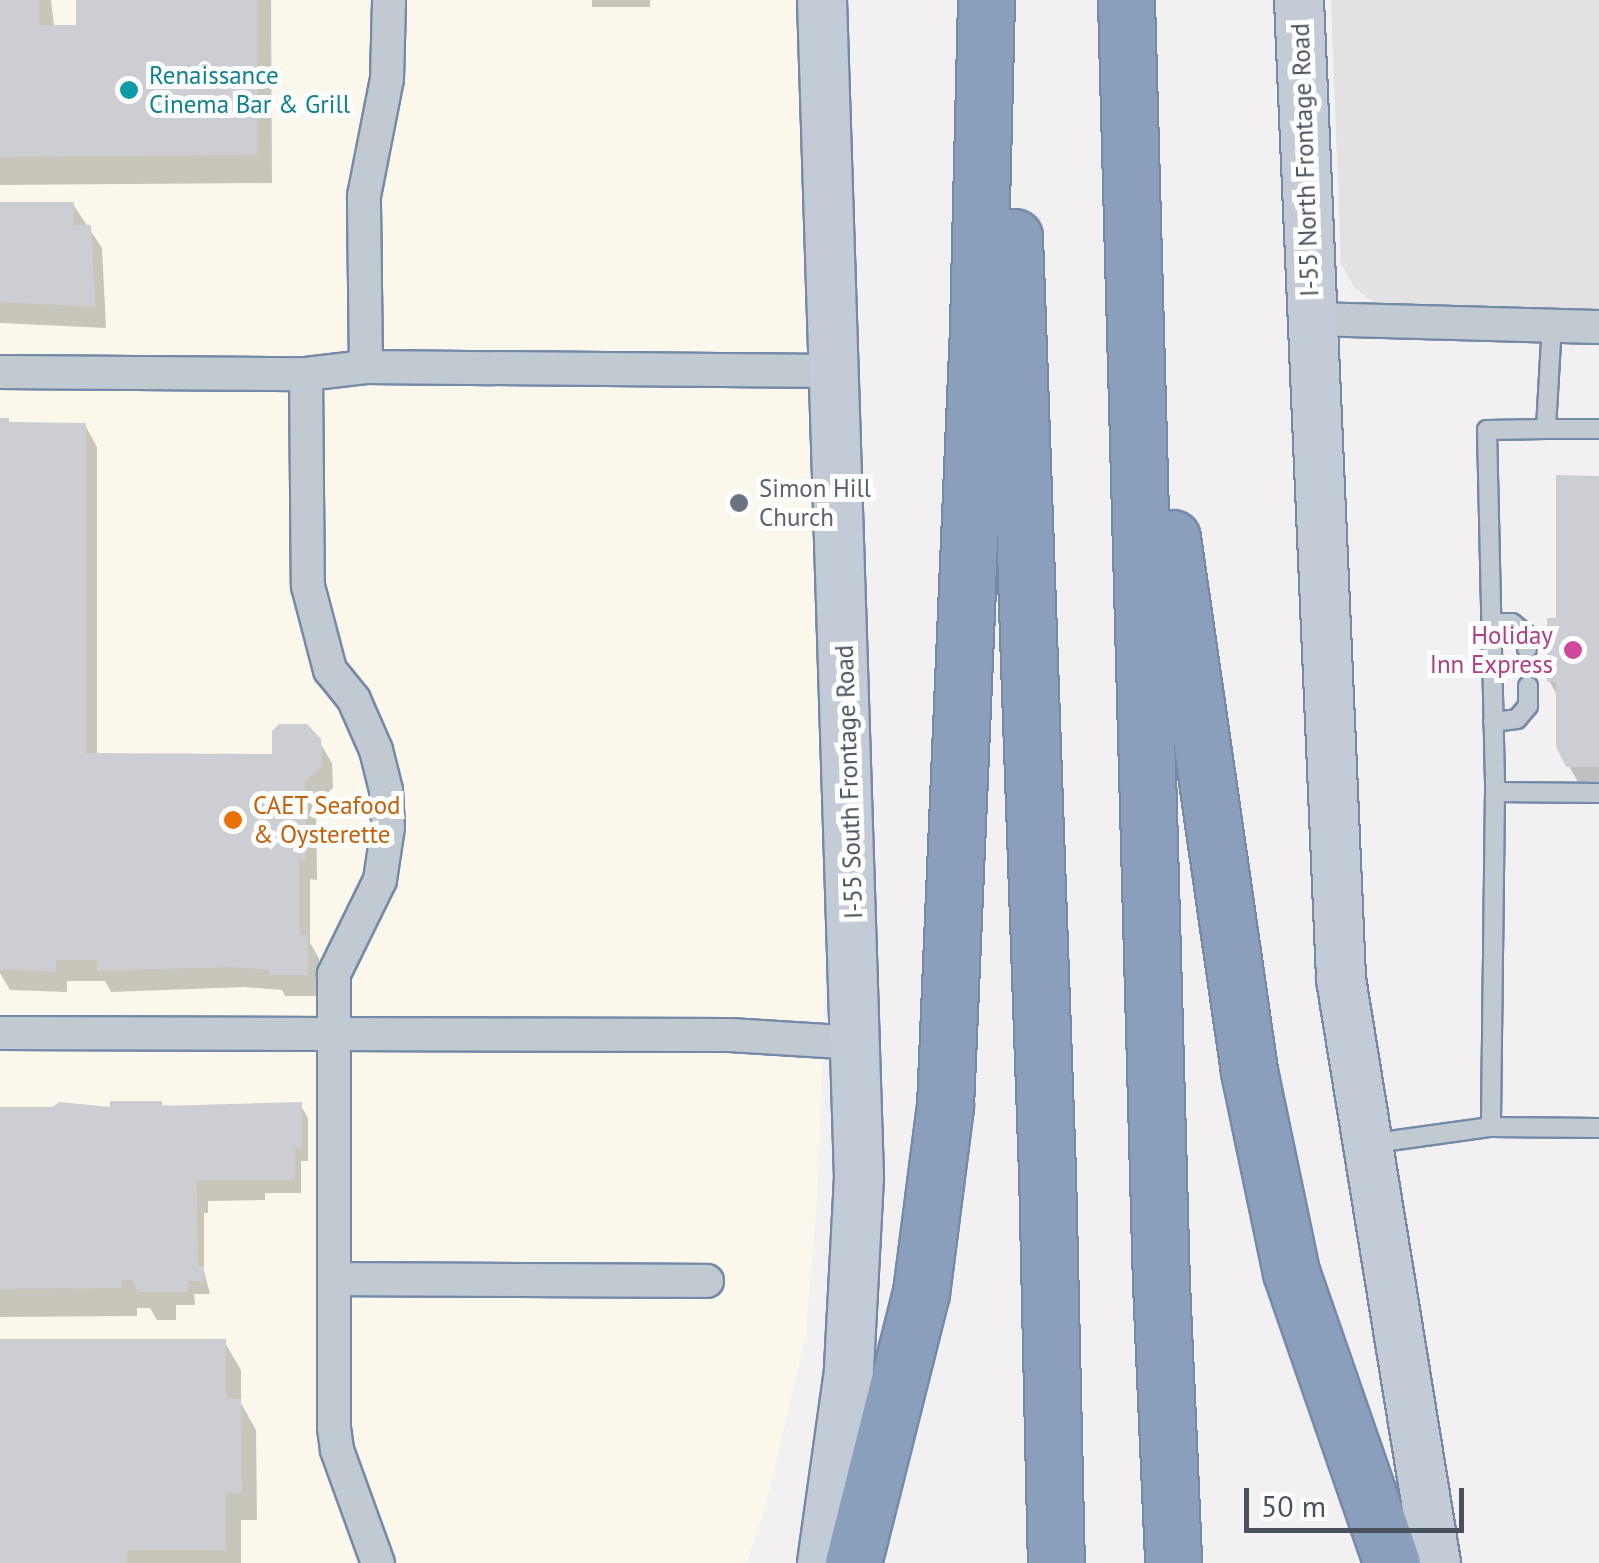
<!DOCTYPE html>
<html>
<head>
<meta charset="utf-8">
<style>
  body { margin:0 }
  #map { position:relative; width:1599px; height:1563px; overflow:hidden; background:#f2f0f0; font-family:"PT Sans",sans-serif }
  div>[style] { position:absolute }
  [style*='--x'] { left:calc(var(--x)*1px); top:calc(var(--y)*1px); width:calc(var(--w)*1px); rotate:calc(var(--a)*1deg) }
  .commercial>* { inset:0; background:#fbf7ea }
  .education>* { inset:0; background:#e3e1e1 }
  .shadow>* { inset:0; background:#0003; transform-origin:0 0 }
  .building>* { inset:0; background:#cdced4 }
  .roads { filter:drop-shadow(2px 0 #758aa8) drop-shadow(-2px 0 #758aa8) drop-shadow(0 2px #758aa8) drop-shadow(0 -2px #758aa8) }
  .lane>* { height:18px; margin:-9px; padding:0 9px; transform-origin:9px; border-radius:9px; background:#c1c9d1 }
  .street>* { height:32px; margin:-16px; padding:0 16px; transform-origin:16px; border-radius:16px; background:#c1c9d1 }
  .secondary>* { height:48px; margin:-24px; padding:0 24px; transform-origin:24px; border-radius:24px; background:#c3cbd7 }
  .highway>* { height:55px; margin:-27.5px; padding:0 27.5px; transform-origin:27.5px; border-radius:27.5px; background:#899fbc }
  .dots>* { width:28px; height:28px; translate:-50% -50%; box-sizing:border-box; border:5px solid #fff; border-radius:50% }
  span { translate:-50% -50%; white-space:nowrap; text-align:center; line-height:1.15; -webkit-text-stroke:10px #fff; paint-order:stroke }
  .culture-label { font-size:25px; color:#0d838f }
  .left { translate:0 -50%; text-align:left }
  .street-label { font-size:25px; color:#48515c }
  .worship-label { font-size:25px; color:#5b616d }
  .hotel-label { font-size:25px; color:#b23c85 }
  .right { translate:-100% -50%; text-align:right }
  .food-label { font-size:25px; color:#c56008 }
  .scale { position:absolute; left:1244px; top:1488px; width:220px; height:45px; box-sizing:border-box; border:5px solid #48515c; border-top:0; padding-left:12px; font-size:30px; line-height:35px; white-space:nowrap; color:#48515c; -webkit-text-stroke:8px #fff; paint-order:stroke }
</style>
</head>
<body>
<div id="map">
  <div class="commercial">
    <div style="clip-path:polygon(0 0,798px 0,826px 951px,818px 1187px,806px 1335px,766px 1504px,747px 1563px,0 1563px)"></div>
  </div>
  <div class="education">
    <div style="clip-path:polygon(1331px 0,1599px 0,1599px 313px,1422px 308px,1373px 302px,1355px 288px,1341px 264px)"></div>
  </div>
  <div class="shadow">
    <div style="clip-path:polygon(0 0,51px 0,54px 27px,78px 27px,78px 0,271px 0,272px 183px,0 185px)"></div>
    <div style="left:592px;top:0;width:58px;height:7px"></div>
    <div style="clip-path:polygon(0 203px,73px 204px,102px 248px,106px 328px,0 323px)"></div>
    <div style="clip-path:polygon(0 422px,85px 425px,97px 447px,97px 756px,275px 756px,319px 741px,332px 763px,333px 788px,316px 804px,317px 880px,310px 879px,310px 943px,319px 958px,319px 996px,285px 996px,282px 990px,245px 987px,111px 992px,105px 981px,67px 981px,67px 992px,10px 990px,0 973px)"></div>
    <div style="clip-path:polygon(1599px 478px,1599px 795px,1585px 795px,1569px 766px,1559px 698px,1549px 681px,1558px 621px)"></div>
    <div style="clip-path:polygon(113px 1104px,253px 1108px,300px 1104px,308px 1118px,308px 1161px,301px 1161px,301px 1193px,265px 1193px,265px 1200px,208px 1201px,208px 1213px,204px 1213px,204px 1271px,210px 1294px,194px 1294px,195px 1305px,176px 1305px,176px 1320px,157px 1320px,150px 1308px,137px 1308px,137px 1316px,0 1317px,0 1109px,93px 1105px,96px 1110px,113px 1110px)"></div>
    <div style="clip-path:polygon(224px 1341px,241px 1370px,241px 1403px,256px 1430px,257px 1520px,241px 1520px,241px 1563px,0 1563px,0 1342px)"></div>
  </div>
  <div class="building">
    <div style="clip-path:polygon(0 0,39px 0,39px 25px,76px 25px,76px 0,257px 0,257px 155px,0 157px)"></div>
    <div style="clip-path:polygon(0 202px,74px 202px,74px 225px,91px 225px,95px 307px,0 302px)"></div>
    <div style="clip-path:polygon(0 418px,9px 418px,9px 422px,86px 423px,86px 753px,272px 754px,272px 731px,279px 724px,307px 724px,321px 739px,322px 766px,305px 782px,306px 860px,299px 859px,299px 925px,301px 935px,308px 935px,308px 975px,270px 975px,270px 970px,232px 967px,97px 971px,97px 960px,56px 960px,56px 972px,0 969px)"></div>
    <div style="clip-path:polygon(1556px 475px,1599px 476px,1599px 767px,1566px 767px,1556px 747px,1556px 682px,1547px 682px,1547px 618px,1556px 618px)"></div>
    <div style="clip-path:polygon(110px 1101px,162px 1101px,162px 1106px,302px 1102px,302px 1148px,295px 1148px,295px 1180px,197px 1180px,198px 1266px,204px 1266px,204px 1281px,188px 1281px,188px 1292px,138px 1292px,132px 1280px,122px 1280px,122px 1288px,0 1289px,0 1107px,53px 1107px,59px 1102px,110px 1107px)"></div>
    <div style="clip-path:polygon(0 1339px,226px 1339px,226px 1399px,241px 1399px,242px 1493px,226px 1493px,226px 1550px,127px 1550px,127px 1563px,0 1563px)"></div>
  </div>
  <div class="roads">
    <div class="lane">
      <div style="--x:1552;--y:324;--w:105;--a:93.3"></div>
      <div style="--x:1546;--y:429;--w:59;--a:179"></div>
      <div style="--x:1487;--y:430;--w:362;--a:88.7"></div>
      <div style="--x:1495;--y:792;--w:104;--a:0.6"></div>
      <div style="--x:1546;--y:429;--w:53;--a:0"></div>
      <div style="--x:1492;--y:623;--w:20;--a:0"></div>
      <div style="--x:1512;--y:623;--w:19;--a:39"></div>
      <div style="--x:1527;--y:635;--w:14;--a:90"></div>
      <div style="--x:1493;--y:722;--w:24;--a:-7"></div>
      <div style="--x:1517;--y:719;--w:17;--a:-50"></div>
      <div style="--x:1528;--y:706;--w:20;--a:-90"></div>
      <div style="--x:1495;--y:792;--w:335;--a:90.7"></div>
      <div style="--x:1491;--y:1127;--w:108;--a:0.5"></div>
      <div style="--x:1368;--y:1144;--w:124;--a:-7.9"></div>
    </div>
    <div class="street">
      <div style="--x:1311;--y:319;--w:288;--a:1.6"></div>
      <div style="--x:366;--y:367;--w:171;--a:-90.7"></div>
      <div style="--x:364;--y:196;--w:119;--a:-78.9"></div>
      <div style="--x:387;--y:79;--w:79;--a:-88.5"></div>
      <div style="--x:0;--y:372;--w:306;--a:0.4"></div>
      <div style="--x:306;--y:374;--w:60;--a:-6.7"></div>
      <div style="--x:366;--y:367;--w:469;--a:0.5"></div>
      <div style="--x:306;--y:374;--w:212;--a:89.5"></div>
      <div style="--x:308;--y:586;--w:87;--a:75.3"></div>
      <div style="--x:330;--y:670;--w:38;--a:51"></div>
      <div style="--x:354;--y:700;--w:55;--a:66.3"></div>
      <div style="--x:376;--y:750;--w:41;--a:76"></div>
      <div style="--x:386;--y:790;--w:37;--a:87"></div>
      <div style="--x:388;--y:827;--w:54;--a:98.6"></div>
      <div style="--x:380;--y:880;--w:105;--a:116.1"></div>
      <div style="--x:334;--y:974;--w:454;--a:90"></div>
      <div style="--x:334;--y:1428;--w:22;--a:82"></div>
      <div style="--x:337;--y:1450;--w:120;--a:70.1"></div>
      <div style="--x:0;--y:1033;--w:730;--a:0.16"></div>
      <div style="--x:730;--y:1035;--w:128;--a:3.6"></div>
      <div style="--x:335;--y:1279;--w:372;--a:0.3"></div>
    </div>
    <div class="secondary">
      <div style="--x:822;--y:0;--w:1178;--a:88.2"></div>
      <div style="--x:859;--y:1177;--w:194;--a:93"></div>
      <div style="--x:849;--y:1371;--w:194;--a:98"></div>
      <div style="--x:1299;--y:0;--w:980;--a:87.54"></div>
      <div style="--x:1341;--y:979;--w:592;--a:80.76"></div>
    </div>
    <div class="highway">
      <div style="--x:1126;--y:0;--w:1283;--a:88.44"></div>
      <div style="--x:1161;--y:1283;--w:280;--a:87.5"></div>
      <div style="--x:1014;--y:237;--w:935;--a:87.98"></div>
      <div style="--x:1047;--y:1171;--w:392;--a:88.7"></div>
      <div style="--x:1172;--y:538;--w:539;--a:81.78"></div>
      <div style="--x:1249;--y:1071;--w:205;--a:78.2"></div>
      <div style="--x:1291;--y:1272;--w:308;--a:70.9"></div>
      <div style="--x:853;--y:1563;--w:278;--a:-75.9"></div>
      <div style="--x:921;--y:1293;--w:189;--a:-82.7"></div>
      <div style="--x:945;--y:1106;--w:780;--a:-87.57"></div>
      <div style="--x:978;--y:327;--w:327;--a:-88.6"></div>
    </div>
  </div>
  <div class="dots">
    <div style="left:129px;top:90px;background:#0f9aa8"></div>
    <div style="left:739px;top:503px;background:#6b7280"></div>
    <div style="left:1573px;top:650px;background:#d1479c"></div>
    <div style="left:233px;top:820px;background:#e8710a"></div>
  </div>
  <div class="culture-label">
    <span class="left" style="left:149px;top:90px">Renaissance<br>Cinema Bar &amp; Grill</span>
  </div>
  <div class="street-label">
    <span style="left:1305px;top:160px;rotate:-92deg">I-55 North Frontage Road</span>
    <span style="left:849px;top:782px;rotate:-92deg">I-55 South Frontage Road</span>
  </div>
  <div class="worship-label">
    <span class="left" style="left:759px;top:503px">Simon Hill<br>Church</span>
  </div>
  <div class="hotel-label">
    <span class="right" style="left:1553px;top:650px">Holiday<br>Inn Express</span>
  </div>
  <div class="food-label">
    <span class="left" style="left:253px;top:820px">CAET Seafood<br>&amp; Oysterette</span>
  </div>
  <div class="scale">50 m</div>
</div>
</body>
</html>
